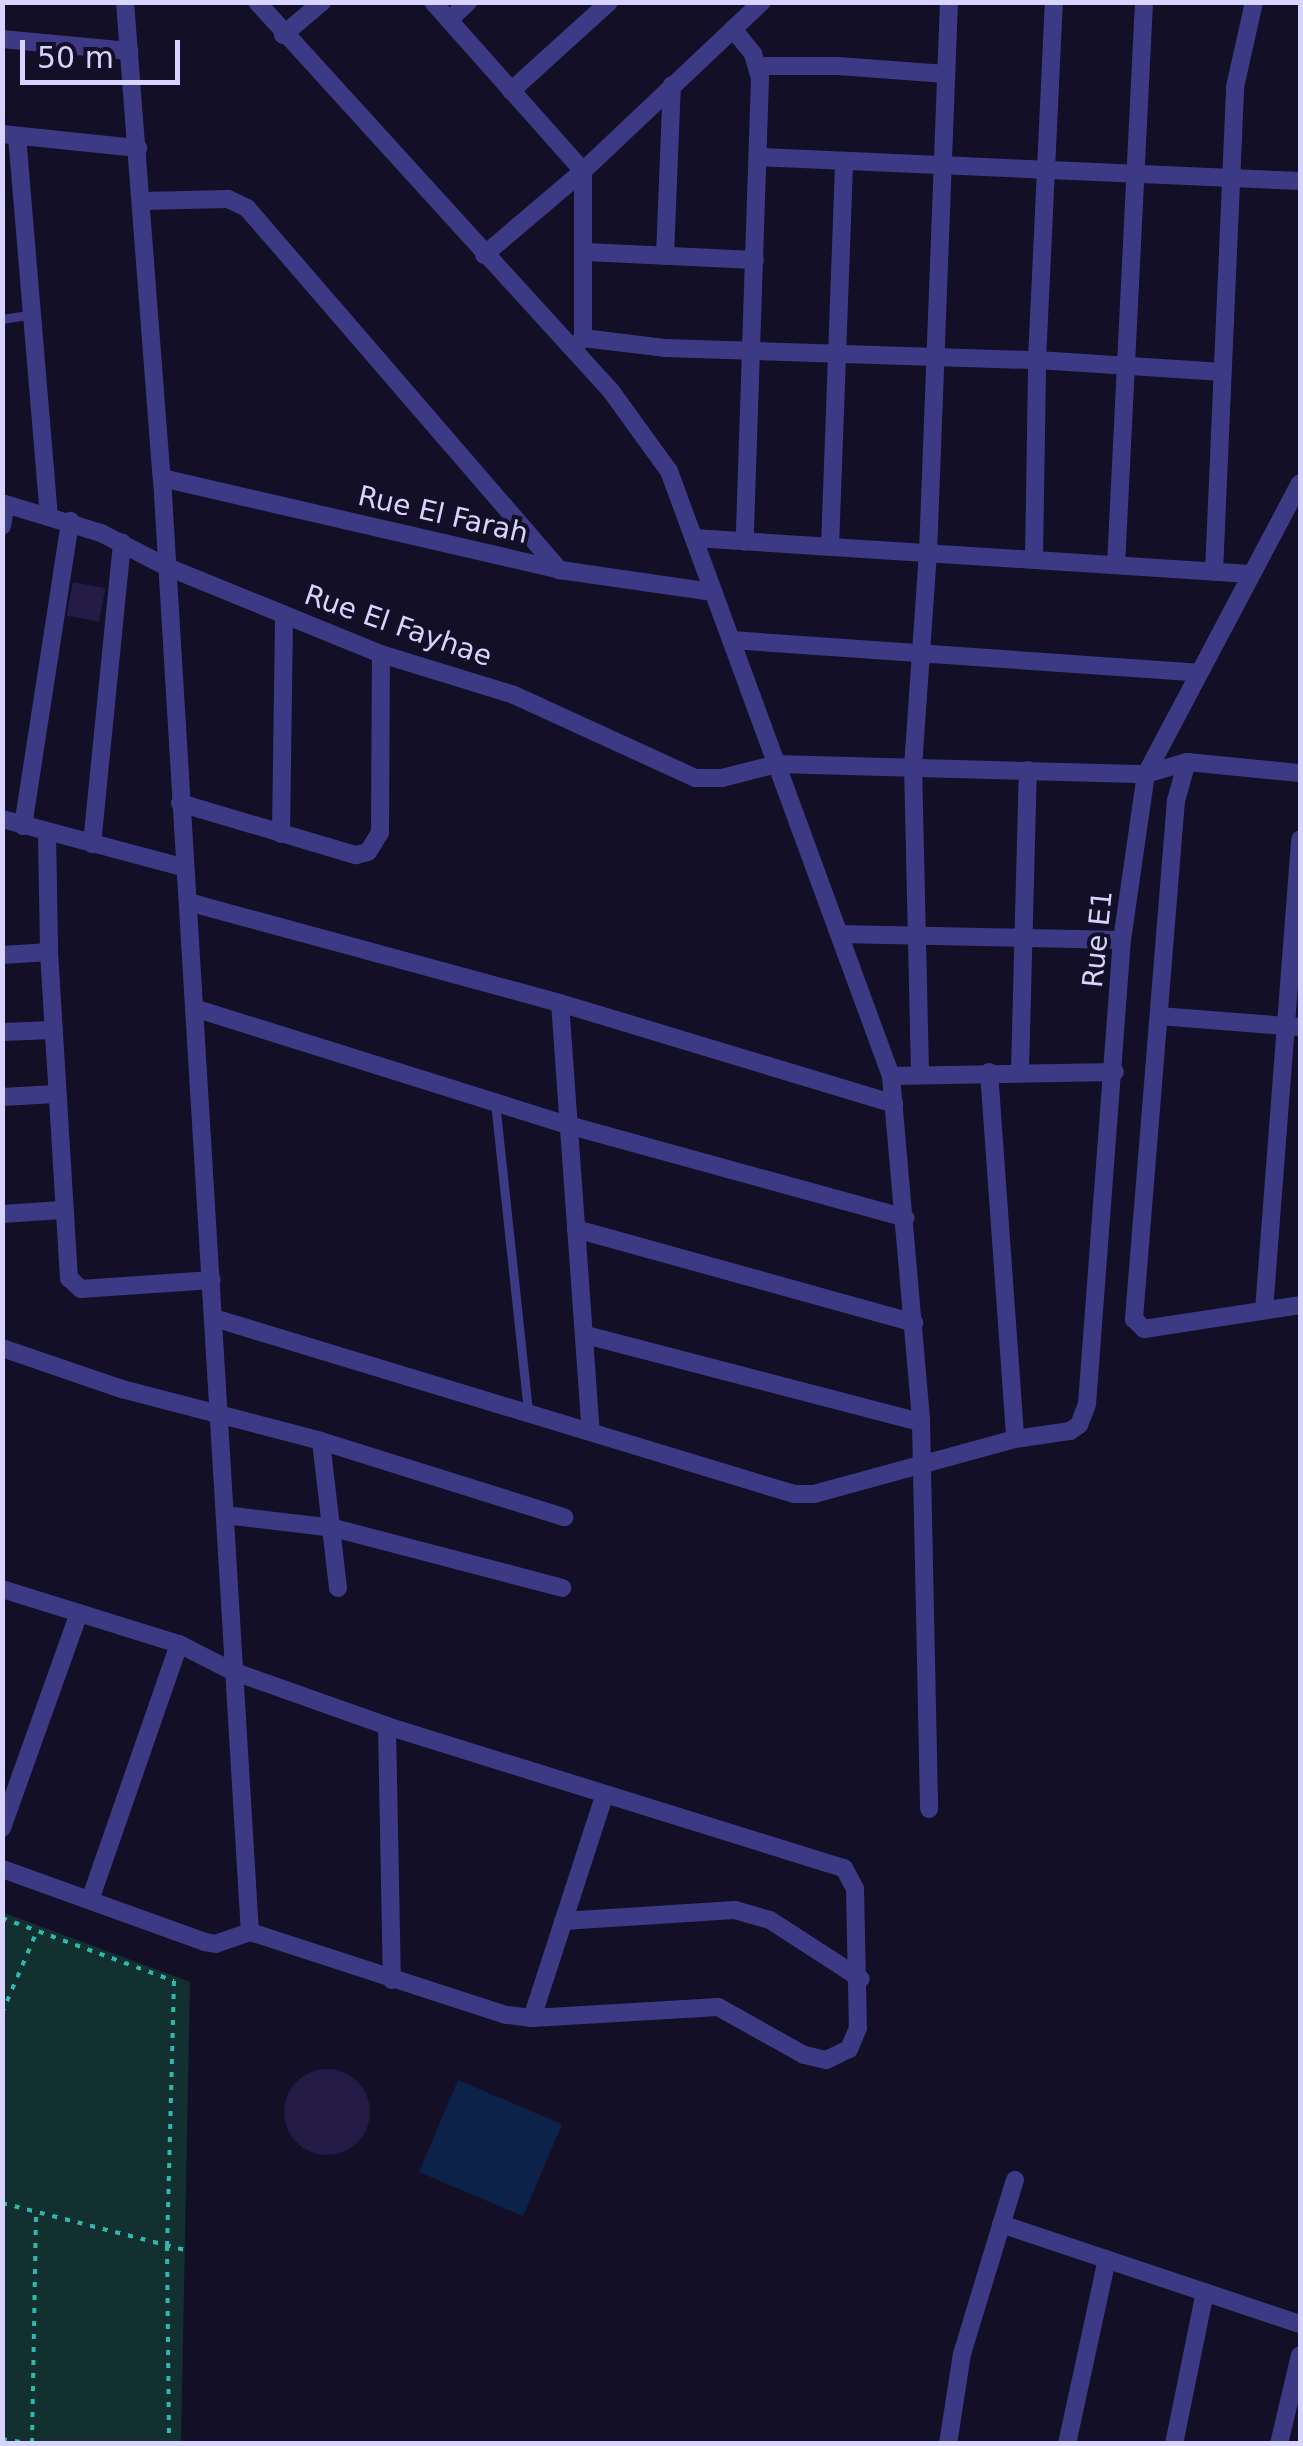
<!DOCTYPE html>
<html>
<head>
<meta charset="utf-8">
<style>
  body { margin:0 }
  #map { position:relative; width:1303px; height:2446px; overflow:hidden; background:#130f26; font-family:"DejaVu Sans",sans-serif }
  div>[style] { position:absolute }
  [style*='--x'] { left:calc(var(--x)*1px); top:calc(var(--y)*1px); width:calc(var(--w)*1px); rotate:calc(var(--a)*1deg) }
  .green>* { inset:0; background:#12302f }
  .water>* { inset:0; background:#0c2248; transform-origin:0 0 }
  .building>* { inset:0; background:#241b47; transform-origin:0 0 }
  .round { border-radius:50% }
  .path>* { height:4px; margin-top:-2px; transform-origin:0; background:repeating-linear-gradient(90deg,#2fb8b0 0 5px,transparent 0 13px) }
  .lane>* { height:9px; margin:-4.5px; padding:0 4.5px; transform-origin:4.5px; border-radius:4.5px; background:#3d3a85 }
  .street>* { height:18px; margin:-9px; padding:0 9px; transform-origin:9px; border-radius:9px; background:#3d3a85 }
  span { translate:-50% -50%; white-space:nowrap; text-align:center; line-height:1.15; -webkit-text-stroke:8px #130f26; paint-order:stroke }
  .street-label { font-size:28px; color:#d9d4ff }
  .frame { position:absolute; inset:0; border:5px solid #d9d4ff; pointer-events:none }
  .scale { position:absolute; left:20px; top:40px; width:160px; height:45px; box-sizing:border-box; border:5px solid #d9d4ff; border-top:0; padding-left:12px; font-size:30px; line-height:35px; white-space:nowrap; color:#d9d4ff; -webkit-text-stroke:8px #130f26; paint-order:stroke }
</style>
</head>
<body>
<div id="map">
  <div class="green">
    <div style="clip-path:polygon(2px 1912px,190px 1982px,181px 2443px,3px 2443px)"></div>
  </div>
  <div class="water">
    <div style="left:458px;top:2080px;width:113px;height:100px;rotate:23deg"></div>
  </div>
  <div class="building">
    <div style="left:73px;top:582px;width:33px;height:34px;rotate:11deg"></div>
    <div class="round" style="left:284px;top:2069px;width:86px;height:86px"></div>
  </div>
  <div class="path">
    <div style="--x:2;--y:1918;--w:183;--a:20.1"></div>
    <div style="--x:174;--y:1981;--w:265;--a:91.5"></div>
    <div style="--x:167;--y:2246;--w:198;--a:89.4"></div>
    <div style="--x:2;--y:2013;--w:89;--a:-66.9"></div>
    <div style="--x:2;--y:2203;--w:189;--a:14.4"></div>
    <div style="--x:2;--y:2439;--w:32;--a:9"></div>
    <div style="--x:32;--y:2443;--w:231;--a:-89"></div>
  </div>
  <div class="lane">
    <div style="--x:2;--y:319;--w:31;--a:-9"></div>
    <div style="--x:495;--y:1102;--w:313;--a:83.9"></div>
  </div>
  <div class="street">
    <div style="--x:125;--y:2;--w:477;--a:85.6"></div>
    <div style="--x:162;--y:478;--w:1457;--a:86.54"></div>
    <div style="--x:257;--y:2;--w:526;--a:47.7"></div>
    <div style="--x:611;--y:391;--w:99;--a:54.1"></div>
    <div style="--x:669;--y:471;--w:644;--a:69.85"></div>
    <div style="--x:891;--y:1076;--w:347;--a:85"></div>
    <div style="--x:921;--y:1422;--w:387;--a:88.8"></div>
    <div style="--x:433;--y:2;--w:226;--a:48.4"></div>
    <div style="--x:583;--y:171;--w:167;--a:90"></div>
    <div style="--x:583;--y:338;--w:11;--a:135"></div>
    <div style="--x:449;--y:20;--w:26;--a:-43"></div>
    <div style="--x:733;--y:29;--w:32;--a:51"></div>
    <div style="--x:753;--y:54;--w:25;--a:74"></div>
    <div style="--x:760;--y:78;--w:464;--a:91.9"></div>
    <div style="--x:283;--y:35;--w:51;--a:-40.2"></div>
    <div style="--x:2;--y:39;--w:128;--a:5.4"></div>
    <div style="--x:759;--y:66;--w:79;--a:0"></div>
    <div style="--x:838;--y:66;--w:108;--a:4.2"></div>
    <div style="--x:511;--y:91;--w:132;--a:-42.2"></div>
    <div style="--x:2;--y:134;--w:137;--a:5.9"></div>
    <div style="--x:17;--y:136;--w:379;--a:85.2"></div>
    <div style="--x:759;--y:157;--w:542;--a:2.54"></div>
    <div style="--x:143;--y:201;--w:85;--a:-1.3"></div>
    <div style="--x:228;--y:199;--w:21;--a:25"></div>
    <div style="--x:247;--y:208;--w:479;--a:49.2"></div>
    <div style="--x:586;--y:252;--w:169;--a:2.7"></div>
    <div style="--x:484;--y:255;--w:130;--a:-40.3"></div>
    <div style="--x:583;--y:171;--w:246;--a:-43.4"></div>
    <div style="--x:665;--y:256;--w:171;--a:-87.7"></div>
    <div style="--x:583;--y:338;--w:84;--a:6.9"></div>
    <div style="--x:666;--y:348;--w:371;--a:1.9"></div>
    <div style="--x:1037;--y:360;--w:186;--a:3.7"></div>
    <div style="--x:162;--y:478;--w:408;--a:13"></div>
    <div style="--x:560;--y:570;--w:155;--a:8.2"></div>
    <div style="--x:2;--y:503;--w:103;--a:16.9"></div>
    <div style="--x:101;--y:533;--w:72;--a:27.3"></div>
    <div style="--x:165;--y:566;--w:233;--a:22.2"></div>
    <div style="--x:381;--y:654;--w:139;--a:17.1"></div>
    <div style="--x:514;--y:695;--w:199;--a:24.6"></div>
    <div style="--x:695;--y:778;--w:27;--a:0"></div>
    <div style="--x:722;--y:778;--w:57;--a:-14.3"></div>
    <div style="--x:777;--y:764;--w:369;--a:1.6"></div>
    <div style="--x:1146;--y:774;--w:43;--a:-16.3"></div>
    <div style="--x:1187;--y:762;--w:114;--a:5.6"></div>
    <div style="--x:2;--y:526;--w:22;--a:-80"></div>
    <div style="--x:694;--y:538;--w:557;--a:3.7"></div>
    <div style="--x:830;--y:547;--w:386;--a:-87.9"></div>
    <div style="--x:1034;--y:560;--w:200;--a:-89.1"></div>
    <div style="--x:1037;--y:360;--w:358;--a:-87.3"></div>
    <div style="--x:1116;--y:565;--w:564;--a:-87.15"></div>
    <div style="--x:1214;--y:572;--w:485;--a:-87.5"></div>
    <div style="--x:1235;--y:87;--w:87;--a:-77.4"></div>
    <div style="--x:731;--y:640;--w:468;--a:4"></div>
    <div style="--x:1187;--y:762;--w:40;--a:106"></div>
    <div style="--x:1176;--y:800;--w:521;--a:94.63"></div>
    <div style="--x:1134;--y:1319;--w:14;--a:45"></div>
    <div style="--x:1144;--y:1329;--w:158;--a:-8.7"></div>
    <div style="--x:180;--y:803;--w:184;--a:16.5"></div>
    <div style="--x:356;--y:855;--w:12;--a:-14"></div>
    <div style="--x:368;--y:852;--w:22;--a:-58"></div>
    <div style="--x:380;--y:833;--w:179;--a:-89.7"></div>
    <div style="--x:2;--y:819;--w:186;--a:14.9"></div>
    <div style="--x:23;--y:826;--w:309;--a:-81.2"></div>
    <div style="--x:47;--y:833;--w:119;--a:89"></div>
    <div style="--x:49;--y:952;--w:327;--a:86.5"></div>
    <div style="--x:69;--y:1278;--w:16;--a:43"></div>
    <div style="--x:81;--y:1289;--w:131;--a:-3.9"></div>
    <div style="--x:281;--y:834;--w:218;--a:-89.2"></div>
    <div style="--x:92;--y:844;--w:303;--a:-84.3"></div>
    <div style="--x:188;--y:902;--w:385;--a:15.2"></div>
    <div style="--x:560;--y:1003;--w:349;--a:16.8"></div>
    <div style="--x:839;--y:934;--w:283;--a:1.2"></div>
    <div style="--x:2;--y:955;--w:47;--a:-3.7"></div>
    <div style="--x:560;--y:1003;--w:430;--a:85.9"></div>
    <div style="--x:194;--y:1008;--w:392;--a:17.4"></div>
    <div style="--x:568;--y:1125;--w:350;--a:15.4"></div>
    <div style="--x:1159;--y:1016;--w:141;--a:4.5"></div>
    <div style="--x:2;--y:1032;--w:51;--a:-2.2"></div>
    <div style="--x:1020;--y:1070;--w:300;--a:-88.5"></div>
    <div style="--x:989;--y:1072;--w:368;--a:85.9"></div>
    <div style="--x:920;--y:1073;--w:306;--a:-91.3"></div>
    <div style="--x:913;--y:767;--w:215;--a:-86"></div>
    <div style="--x:928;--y:553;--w:551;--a:-87.82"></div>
    <div style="--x:891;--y:1076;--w:224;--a:-1"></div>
    <div style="--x:2;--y:1097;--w:54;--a:-3.2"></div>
    <div style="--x:2;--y:1214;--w:60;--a:-3.8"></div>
    <div style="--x:576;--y:1229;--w:351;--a:15.5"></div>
    <div style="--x:1264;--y:1310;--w:472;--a:-85.6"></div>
    <div style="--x:214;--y:1318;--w:606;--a:16.88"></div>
    <div style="--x:794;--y:1494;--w:20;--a:0"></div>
    <div style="--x:814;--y:1494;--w:208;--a:-15.3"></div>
    <div style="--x:1015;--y:1439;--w:56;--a:-8.3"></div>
    <div style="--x:1070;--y:1431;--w:11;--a:-34"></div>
    <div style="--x:1079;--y:1425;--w:22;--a:-69"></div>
    <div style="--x:1087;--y:1404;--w:465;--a:-85.7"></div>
    <div style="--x:1122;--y:940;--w:168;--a:-81.8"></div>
    <div style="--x:1146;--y:774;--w:329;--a:-62.1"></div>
    <div style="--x:586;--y:1335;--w:346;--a:14.6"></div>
    <div style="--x:2;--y:1348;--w:127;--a:18.9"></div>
    <div style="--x:122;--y:1389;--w:206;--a:14.6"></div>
    <div style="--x:321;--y:1441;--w:255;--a:17.4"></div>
    <div style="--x:321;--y:1441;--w:148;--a:83.4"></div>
    <div style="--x:225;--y:1515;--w:110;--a:6.8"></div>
    <div style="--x:334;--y:1528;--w:236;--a:14.7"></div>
    <div style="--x:2;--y:1589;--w:185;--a:17.3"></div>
    <div style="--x:179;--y:1644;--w:59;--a:27"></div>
    <div style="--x:232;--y:1671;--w:164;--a:19.5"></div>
    <div style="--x:387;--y:1726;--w:479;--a:17.3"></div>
    <div style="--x:844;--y:1868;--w:24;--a:62"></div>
    <div style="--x:855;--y:1889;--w:139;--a:88.8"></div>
    <div style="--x:858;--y:2028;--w:23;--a:113"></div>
    <div style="--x:849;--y:2049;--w:25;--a:154"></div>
    <div style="--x:826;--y:2060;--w:23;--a:-167"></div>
    <div style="--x:804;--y:2055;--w:98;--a:-150.8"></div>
    <div style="--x:718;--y:2007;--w:186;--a:176.6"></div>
    <div style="--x:532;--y:2018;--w:26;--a:-173"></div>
    <div style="--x:506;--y:2015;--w:269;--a:-162"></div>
    <div style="--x:250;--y:1932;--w:36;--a:161"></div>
    <div style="--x:216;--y:1944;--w:11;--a:-170"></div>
    <div style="--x:205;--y:1942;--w:216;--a:-160.2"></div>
    <div style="--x:387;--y:1726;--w:254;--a:88.9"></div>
    <div style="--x:2;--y:1828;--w:228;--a:-70.3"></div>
    <div style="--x:90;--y:1900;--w:271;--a:-70.8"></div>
    <div style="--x:563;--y:1921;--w:172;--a:-3.7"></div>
    <div style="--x:735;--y:1910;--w:36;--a:16"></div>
    <div style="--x:770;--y:1920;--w:108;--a:33"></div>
    <div style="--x:532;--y:2018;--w:233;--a:-72"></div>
    <div style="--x:1001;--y:2224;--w:315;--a:18.5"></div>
    <div style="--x:948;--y:2444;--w:91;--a:-81.2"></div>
    <div style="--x:962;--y:2354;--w:182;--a:-73.1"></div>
    <div style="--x:1067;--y:2444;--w:189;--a:-77.8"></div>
    <div style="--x:1174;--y:2444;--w:155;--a:-78.5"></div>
    <div style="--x:1279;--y:2444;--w:91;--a:-76.7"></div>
  </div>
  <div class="street-label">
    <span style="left:443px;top:515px;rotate:13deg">Rue El Farah</span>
    <span style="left:398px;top:626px;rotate:19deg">Rue El Fayhae</span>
    <span style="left:1098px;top:939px;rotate:-84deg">Rue E1</span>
  </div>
  <div class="frame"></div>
  <div class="scale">50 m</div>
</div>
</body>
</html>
